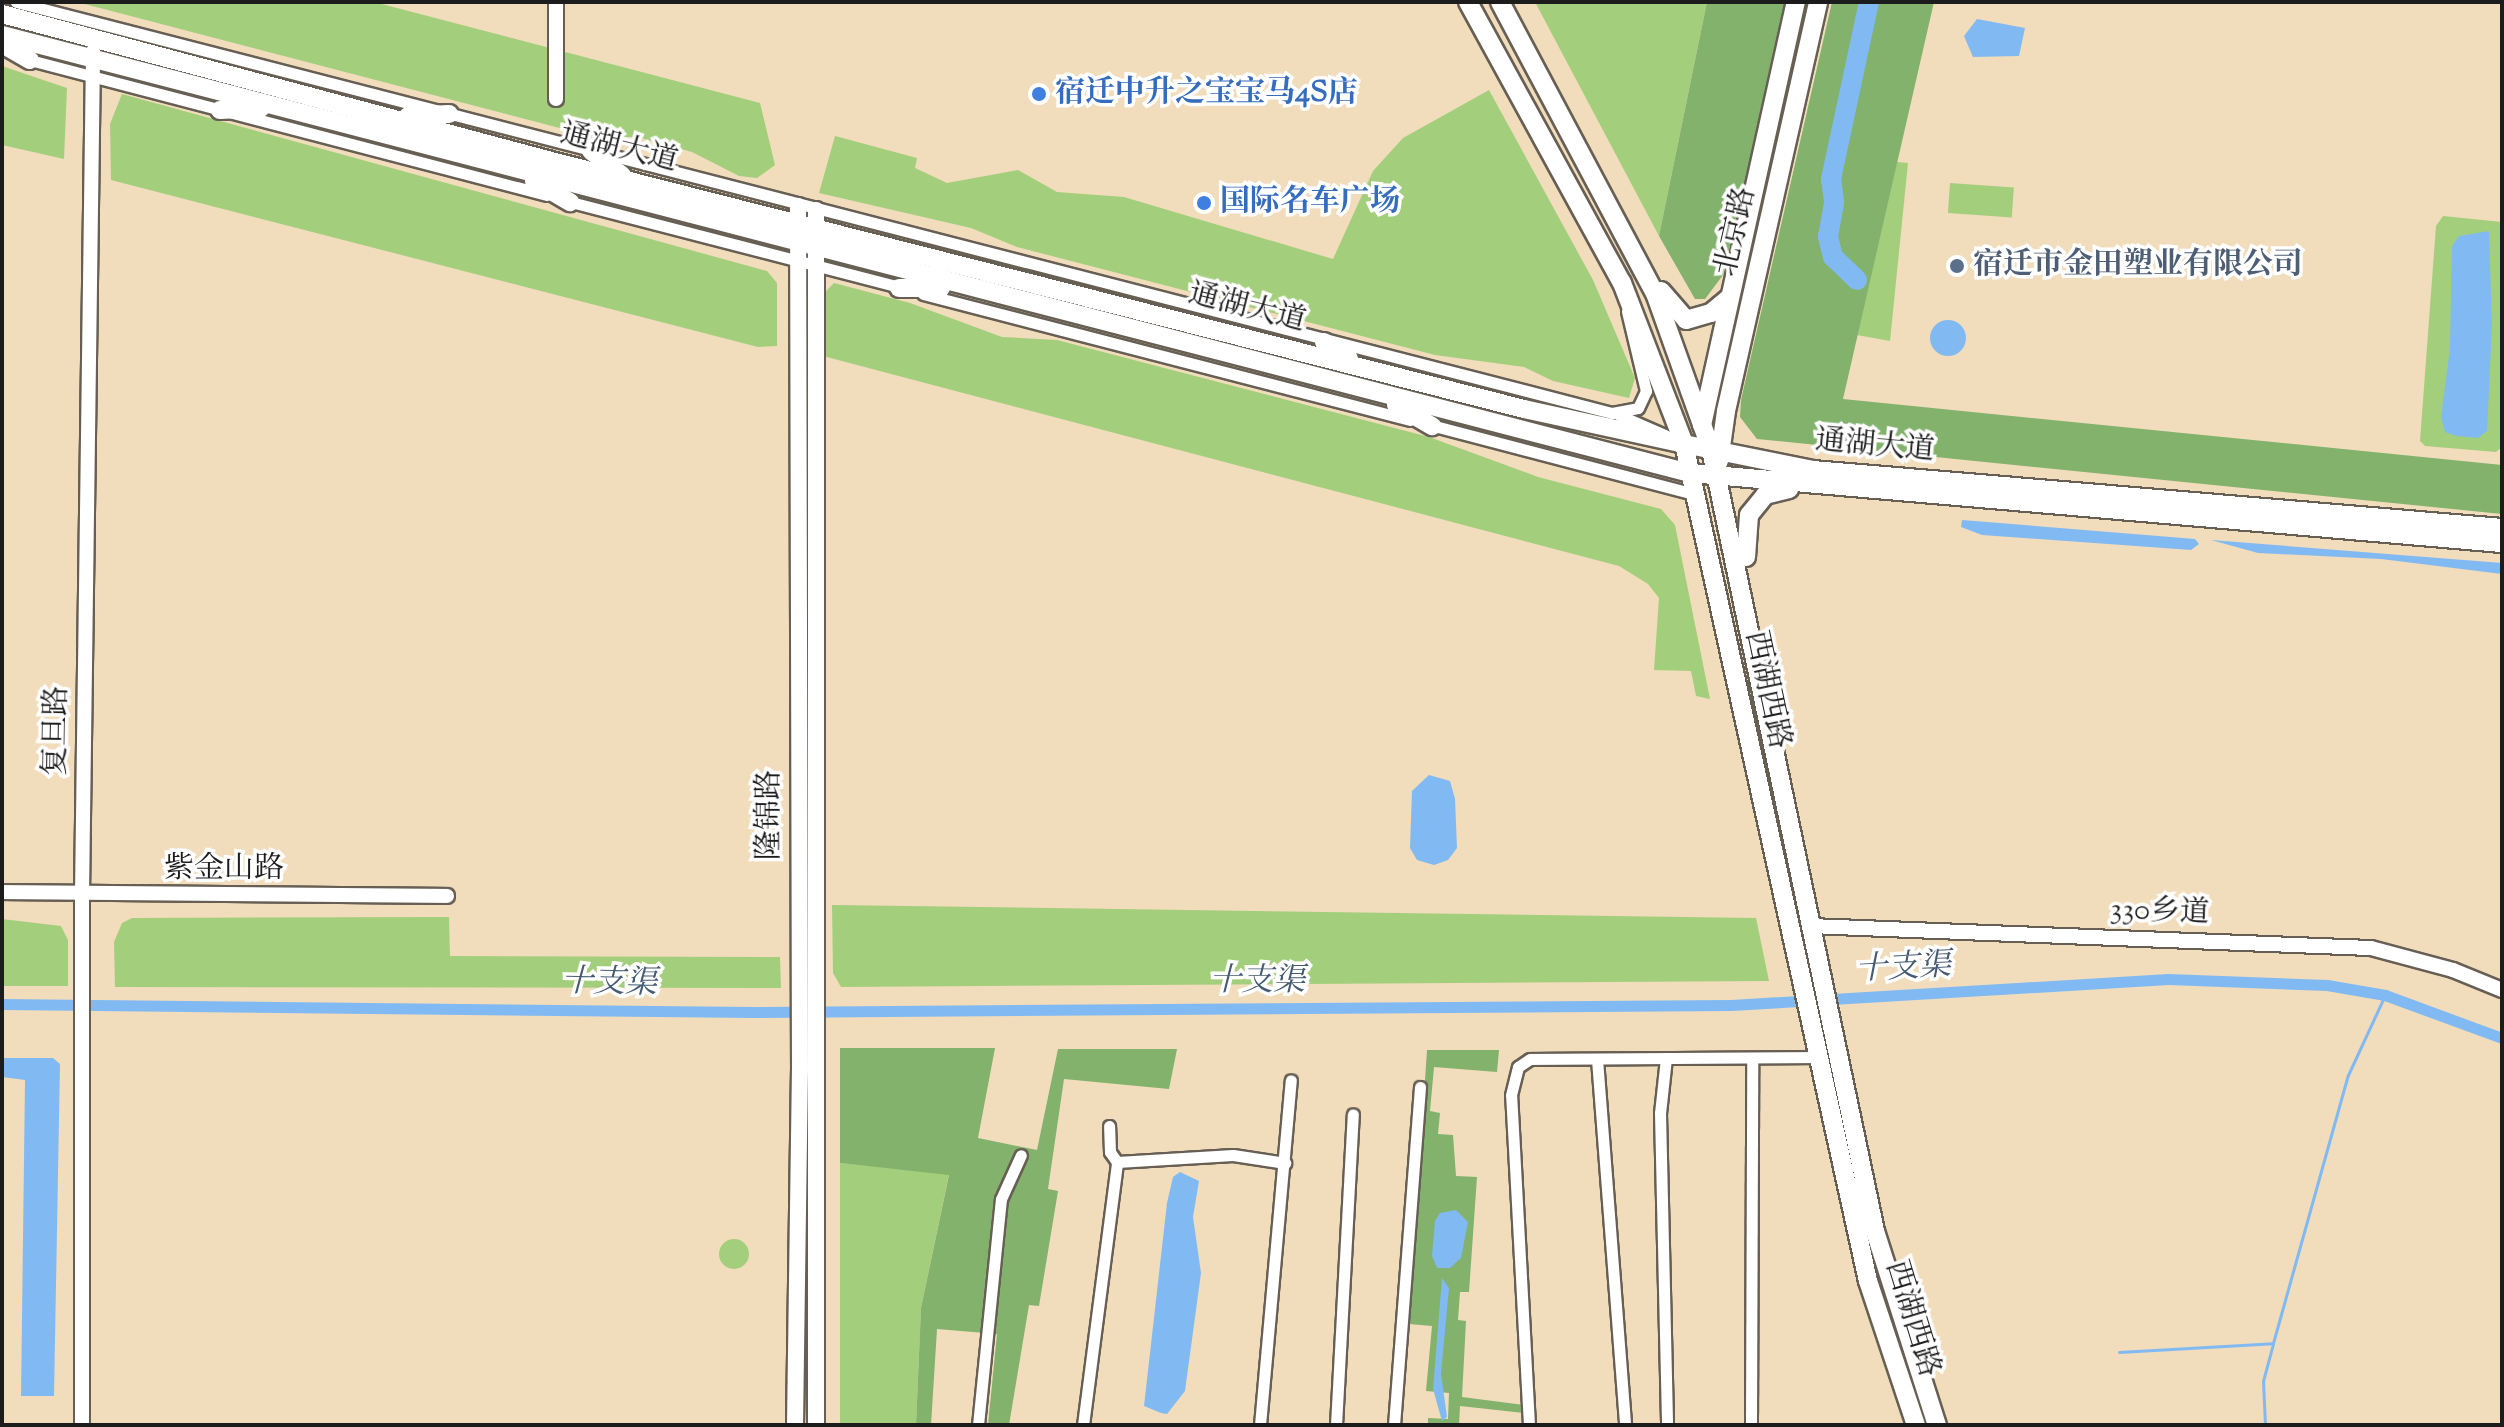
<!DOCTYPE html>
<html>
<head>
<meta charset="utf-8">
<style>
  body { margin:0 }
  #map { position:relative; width:2504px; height:1427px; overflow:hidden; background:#f1dcbc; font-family:"Sorts Mill Goudy","Noto Serif SC",serif }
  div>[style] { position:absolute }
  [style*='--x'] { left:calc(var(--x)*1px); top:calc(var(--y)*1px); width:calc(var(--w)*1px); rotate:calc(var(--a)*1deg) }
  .green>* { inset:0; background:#a3cf7c; transform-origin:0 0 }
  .round { border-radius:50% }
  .forest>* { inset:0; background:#82b26c }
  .water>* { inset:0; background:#81baf2 }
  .stream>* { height:3px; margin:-1.5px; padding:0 1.5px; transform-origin:1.5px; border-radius:1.5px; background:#81baf2 }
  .canal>* { height:11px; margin:-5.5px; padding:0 5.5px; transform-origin:5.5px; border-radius:5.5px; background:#81baf2 }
  .river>* { height:20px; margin:-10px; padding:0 10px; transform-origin:10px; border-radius:10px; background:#81baf2 }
  .roads { filter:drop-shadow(2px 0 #675f54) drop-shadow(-2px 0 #675f54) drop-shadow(0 2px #675f54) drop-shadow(0 -2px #675f54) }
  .minor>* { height:11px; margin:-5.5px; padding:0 5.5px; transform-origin:5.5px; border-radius:5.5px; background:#fff }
  .tertiary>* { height:14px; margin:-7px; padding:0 7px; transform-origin:7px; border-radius:7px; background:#fff }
  .secondary>* { height:16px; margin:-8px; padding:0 8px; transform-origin:8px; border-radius:8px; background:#fff }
  .primary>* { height:18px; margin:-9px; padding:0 9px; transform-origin:9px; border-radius:9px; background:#fff }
  .dots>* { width:22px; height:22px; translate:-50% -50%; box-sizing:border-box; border:4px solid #fff; border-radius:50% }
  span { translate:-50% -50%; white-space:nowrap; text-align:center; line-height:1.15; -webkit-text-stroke:7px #fff; paint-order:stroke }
  .shop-label { font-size:30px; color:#366cbe; font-weight:700 }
  .left { translate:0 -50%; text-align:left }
  .street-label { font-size:30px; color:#1c1c1c }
  .service-label { font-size:30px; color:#4e5e75; font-weight:700 }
  .water-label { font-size:32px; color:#445b72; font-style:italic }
  .frame { position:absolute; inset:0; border:4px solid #1c1c1c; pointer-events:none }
</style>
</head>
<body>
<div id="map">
  <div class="green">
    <div style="clip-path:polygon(77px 2px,374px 2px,760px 103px,775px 165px,757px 178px,739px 176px,692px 152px,637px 137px,594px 137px)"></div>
    <div style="clip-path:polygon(1535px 2px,1707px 2px,1659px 236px)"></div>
    <div style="clip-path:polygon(2px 66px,67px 88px,64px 159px,2px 145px)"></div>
    <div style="clip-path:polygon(1489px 90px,1593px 280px,1635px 378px,1629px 398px,1553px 381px,1524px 367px,1435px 355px,1017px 247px,971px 228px,819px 193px,835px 136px,917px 158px,915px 168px,947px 183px,1018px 170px,1057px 192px,1124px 197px,1333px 259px,1373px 171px,1403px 138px)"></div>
    <div style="clip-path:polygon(122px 94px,767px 271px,777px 283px,777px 346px,758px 347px,111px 180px,110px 124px)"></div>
    <div style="clip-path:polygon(1897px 162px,1908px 163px,1890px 341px,1857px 335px)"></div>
    <div style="left:1950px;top:183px;width:64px;height:30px;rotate:4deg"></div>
    <div style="clip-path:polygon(2443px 216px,2502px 222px,2502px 447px,2496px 452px,2425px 446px,2420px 441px,2436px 226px)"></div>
    <div style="clip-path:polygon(834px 283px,910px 303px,1002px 337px,1057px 340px,1429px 437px,1538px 477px,1661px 509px,1675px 525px,1710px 699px,1696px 696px,1691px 671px,1654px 670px,1659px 598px,1648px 584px,1619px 566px,823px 356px,822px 295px)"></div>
    <div style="clip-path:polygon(832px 905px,1756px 918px,1769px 981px,841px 987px,833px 973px)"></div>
    <div style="clip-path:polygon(449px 917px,450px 956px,780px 957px,781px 988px,115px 987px,114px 942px,122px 923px,132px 918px)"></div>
    <div style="clip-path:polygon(2px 919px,61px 926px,68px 940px,68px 986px,2px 986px)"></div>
    <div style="clip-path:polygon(840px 1163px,949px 1174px,921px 1308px,916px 1425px,840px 1425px)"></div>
    <div class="round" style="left:719px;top:1239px;width:30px;height:30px"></div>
  </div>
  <div class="forest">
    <div style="clip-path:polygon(1707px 2px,1787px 2px,1723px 275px,1705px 299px,1695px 299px,1659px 236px)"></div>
    <div style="clip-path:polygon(1832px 2px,1934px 2px,1843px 399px,2502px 465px,2502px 514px,1757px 439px,1740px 417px,1741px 400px)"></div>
    <div style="clip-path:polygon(840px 1048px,995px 1048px,978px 1138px,1037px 1150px,1058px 1049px,1177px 1049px,1169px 1089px,1064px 1079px,1048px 1189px,1058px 1191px,1039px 1306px,1029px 1305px,1009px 1425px,988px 1425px,997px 1334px,937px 1329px,931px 1425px,916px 1425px,921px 1308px,949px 1175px,840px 1163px)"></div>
    <div style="clip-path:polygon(1427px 1050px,1499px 1050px,1497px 1072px,1434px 1067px,1430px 1111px,1440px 1113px,1438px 1134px,1453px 1135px,1456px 1176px,1477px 1177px,1469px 1292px,1460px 1292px,1458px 1320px,1466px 1321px,1462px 1397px,1524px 1405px,1524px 1413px,1460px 1406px,1459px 1425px,1428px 1425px,1428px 1418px,1448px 1419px,1449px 1393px,1426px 1391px,1432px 1326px,1409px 1324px)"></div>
  </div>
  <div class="water">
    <div style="clip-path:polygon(1977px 19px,2025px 28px,2019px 56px,1973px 57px,1964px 36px)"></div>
    <div style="clip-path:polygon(2489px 231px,2492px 326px,2487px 431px,2478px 438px,2456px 436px,2445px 432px,2441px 417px,2450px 348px,2452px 246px,2459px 236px)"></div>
    <div class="round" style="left:1930px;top:320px;width:36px;height:36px"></div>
    <div style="clip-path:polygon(1962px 520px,2195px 539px,2199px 544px,2191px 550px,1982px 535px,1961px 527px)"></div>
    <div style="clip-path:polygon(2211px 540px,2502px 563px,2502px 574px,2381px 559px,2258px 553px)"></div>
    <div style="clip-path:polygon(1429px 775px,1450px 781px,1455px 799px,1457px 848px,1448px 860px,1434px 865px,1417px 860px,1410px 848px,1412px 791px)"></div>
    <div style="clip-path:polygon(2px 1058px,53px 1058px,60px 1064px,54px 1396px,21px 1396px,25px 1080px,2px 1077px)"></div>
    <div style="clip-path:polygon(1180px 1172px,1199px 1181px,1193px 1217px,1201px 1273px,1185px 1391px,1167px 1414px,1161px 1413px,1144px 1406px,1167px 1203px,1173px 1177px)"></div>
    <div style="clip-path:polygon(1456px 1210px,1468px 1222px,1461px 1258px,1450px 1268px,1437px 1268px,1432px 1256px,1435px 1221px,1440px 1213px)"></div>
    <div style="clip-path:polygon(1442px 1278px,1449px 1288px,1441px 1374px,1447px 1417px,1442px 1421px,1433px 1389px)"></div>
  </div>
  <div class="stream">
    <div style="--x:2119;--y:1352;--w:154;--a:-3.3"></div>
    <div style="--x:2273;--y:1343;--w:278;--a:-74.4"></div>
    <div style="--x:2348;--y:1075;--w:88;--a:-65.2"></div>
    <div style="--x:2265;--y:1425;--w:44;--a:-92.6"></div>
    <div style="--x:2263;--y:1381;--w:39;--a:-75"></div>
  </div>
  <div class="canal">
    <div style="--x:2;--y:1004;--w:750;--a:0.61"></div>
    <div style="--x:752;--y:1012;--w:979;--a:-0.41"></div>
    <div style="--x:1731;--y:1005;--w:438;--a:-3.4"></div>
    <div style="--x:2168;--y:979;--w:159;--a:2.2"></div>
    <div style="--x:2327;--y:985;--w:59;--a:9.8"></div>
    <div style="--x:2385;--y:995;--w:125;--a:20.2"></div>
  </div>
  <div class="river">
    <div style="--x:1857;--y:280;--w:33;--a:-136"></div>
    <div style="--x:1833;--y:257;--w:21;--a:-104"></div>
    <div style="--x:1828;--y:237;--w:36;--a:-80"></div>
    <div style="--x:1834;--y:202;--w:23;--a:-97"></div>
    <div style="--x:1831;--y:179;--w:181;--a:-77.9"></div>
  </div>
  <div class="roads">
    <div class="minor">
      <div style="--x:16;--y:2;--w:1648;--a:14.44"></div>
      <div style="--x:1612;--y:413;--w:26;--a:-11"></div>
      <div style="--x:1638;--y:408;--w:19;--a:-65"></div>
      <div style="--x:1646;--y:391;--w:82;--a:-103.4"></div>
      <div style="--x:26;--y:59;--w:538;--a:14.63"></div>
      <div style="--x:567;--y:201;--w:347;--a:14.5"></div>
      <div style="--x:923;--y:294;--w:503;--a:14.51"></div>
      <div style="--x:1619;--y:415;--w:50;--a:23.5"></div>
      <div style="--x:1427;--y:424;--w:276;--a:14.7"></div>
      <div style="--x:1666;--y:1058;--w:55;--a:96.2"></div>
      <div style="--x:1660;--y:1113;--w:312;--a:88.7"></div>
      <div style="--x:1597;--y:1059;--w:367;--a:85.6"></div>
      <div style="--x:1117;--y:1162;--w:116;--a:-3.5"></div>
      <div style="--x:1233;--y:1155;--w:53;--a:8.7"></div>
      <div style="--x:978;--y:1425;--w:227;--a:-84.2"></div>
      <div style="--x:1001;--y:1199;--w:48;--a:-65.6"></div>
      <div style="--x:1083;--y:1425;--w:265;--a:-82.6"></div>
      <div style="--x:1117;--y:1162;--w:12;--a:-125"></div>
      <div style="--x:1110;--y:1152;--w:26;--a:-92"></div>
      <div style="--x:1260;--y:1425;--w:346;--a:-84.9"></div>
      <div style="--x:1336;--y:1425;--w:311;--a:-86.9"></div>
      <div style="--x:1394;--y:1425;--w:339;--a:-85.6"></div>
      <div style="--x:1529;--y:1425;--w:330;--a:-93.1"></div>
      <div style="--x:1511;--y:1095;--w:29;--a:-76"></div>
      <div style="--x:1518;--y:1067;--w:14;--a:-34"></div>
      <div style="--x:1530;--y:1059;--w:287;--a:-0.4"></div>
      <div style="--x:1751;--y:1425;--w:367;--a:-89.8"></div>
    </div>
    <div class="tertiary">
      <div style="--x:556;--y:99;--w:97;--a:-90"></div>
      <div style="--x:2;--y:892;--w:445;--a:0.5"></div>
      <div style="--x:1810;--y:926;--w:561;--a:2.25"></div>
      <div style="--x:2371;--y:948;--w:85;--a:15"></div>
      <div style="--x:2453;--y:970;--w:53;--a:22.2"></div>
      <div style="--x:82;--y:1425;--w:530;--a:-90"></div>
      <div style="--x:82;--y:895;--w:844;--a:-89.25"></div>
    </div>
    <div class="secondary">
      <div style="--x:795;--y:1425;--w:355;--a:-89.2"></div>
      <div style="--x:800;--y:1070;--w:864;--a:-90.13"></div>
      <div style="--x:816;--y:1425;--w:1215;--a:-90"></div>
    </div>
    <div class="primary">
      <div style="--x:1468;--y:2;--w:320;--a:61.3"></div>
      <div style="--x:1622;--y:283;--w:173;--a:68.9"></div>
      <div style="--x:1684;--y:444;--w:857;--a:77.6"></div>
      <div style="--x:1868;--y:1281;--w:152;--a:71.6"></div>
      <div style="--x:1500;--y:2;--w:333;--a:62"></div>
      <div style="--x:1656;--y:296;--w:164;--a:70.3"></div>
      <div style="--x:1711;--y:450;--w:798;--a:78.14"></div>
      <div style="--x:1875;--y:1231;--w:204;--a:72.3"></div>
      <div style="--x:2;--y:14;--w:572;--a:14.98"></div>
      <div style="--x:555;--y:162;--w:1000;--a:14.3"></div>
      <div style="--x:1524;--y:409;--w:164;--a:12.3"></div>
      <div style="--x:1684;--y:444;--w:132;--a:11.4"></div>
      <div style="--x:1813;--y:470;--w:691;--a:4.81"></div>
      <div style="--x:2;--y:35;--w:1744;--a:14.55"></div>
      <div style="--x:1690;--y:473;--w:815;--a:4.93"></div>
      <div style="--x:2;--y:44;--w:32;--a:30"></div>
      <div style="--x:220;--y:110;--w:41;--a:-2.8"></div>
      <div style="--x:408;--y:116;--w:41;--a:-2.8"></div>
      <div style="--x:591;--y:151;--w:39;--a:38"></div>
      <div style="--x:534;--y:181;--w:42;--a:30.3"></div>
      <div style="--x:899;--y:288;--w:42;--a:0"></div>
      <div style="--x:1661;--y:291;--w:38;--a:49"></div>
      <div style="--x:1686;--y:320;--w:26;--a:-16"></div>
      <div style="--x:1711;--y:313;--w:23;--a:-40"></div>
      <div style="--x:1324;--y:342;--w:30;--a:34"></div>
      <div style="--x:1396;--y:405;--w:42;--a:30.3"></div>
      <div style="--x:1702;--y:425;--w:433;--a:-77.5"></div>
      <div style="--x:1719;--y:461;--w:50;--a:-82"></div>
      <div style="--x:1726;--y:411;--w:419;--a:-77.3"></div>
      <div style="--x:1746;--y:557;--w:42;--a:-85.9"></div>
      <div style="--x:1749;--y:515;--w:26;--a:-51"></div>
      <div style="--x:1765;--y:495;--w:25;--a:-14"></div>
    </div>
  </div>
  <div class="dots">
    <div style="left:1039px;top:94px;background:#3f7fe0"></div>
    <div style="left:1204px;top:203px;background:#3f7fe0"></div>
    <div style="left:1957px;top:266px;background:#5c6f8a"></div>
  </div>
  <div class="shop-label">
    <span class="left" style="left:1055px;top:94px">宿迁中升之宝宝马4S店</span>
    <span class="left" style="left:1220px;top:203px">国际名车广场</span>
  </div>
  <div class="street-label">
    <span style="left:619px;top:149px;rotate:14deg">通湖大道</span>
    <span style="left:1737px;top:232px;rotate:-77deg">北京路</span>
    <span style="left:1247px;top:309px;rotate:14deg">通湖大道</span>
    <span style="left:1875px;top:447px;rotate:5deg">通湖大道</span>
    <span style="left:1766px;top:690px;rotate:78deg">西湖西路</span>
    <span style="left:58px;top:731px;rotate:-89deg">复旦路</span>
    <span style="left:771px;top:815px;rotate:-90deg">隆锦路</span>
    <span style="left:224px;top:870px">紫金山路</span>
    <span style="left:2160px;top:913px;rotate:2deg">330乡道</span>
    <span style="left:1911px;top:1319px;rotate:73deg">西湖西路</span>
  </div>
  <div class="service-label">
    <span class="left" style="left:1973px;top:266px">宿迁市金田塑业有限公司</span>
  </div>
  <div class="water-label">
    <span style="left:1903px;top:969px;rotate:-3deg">十支渠</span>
    <span style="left:1257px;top:982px">十支渠</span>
    <span style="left:609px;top:984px;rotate:1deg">十支渠</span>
  </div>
  <div class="frame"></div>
</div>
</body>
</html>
